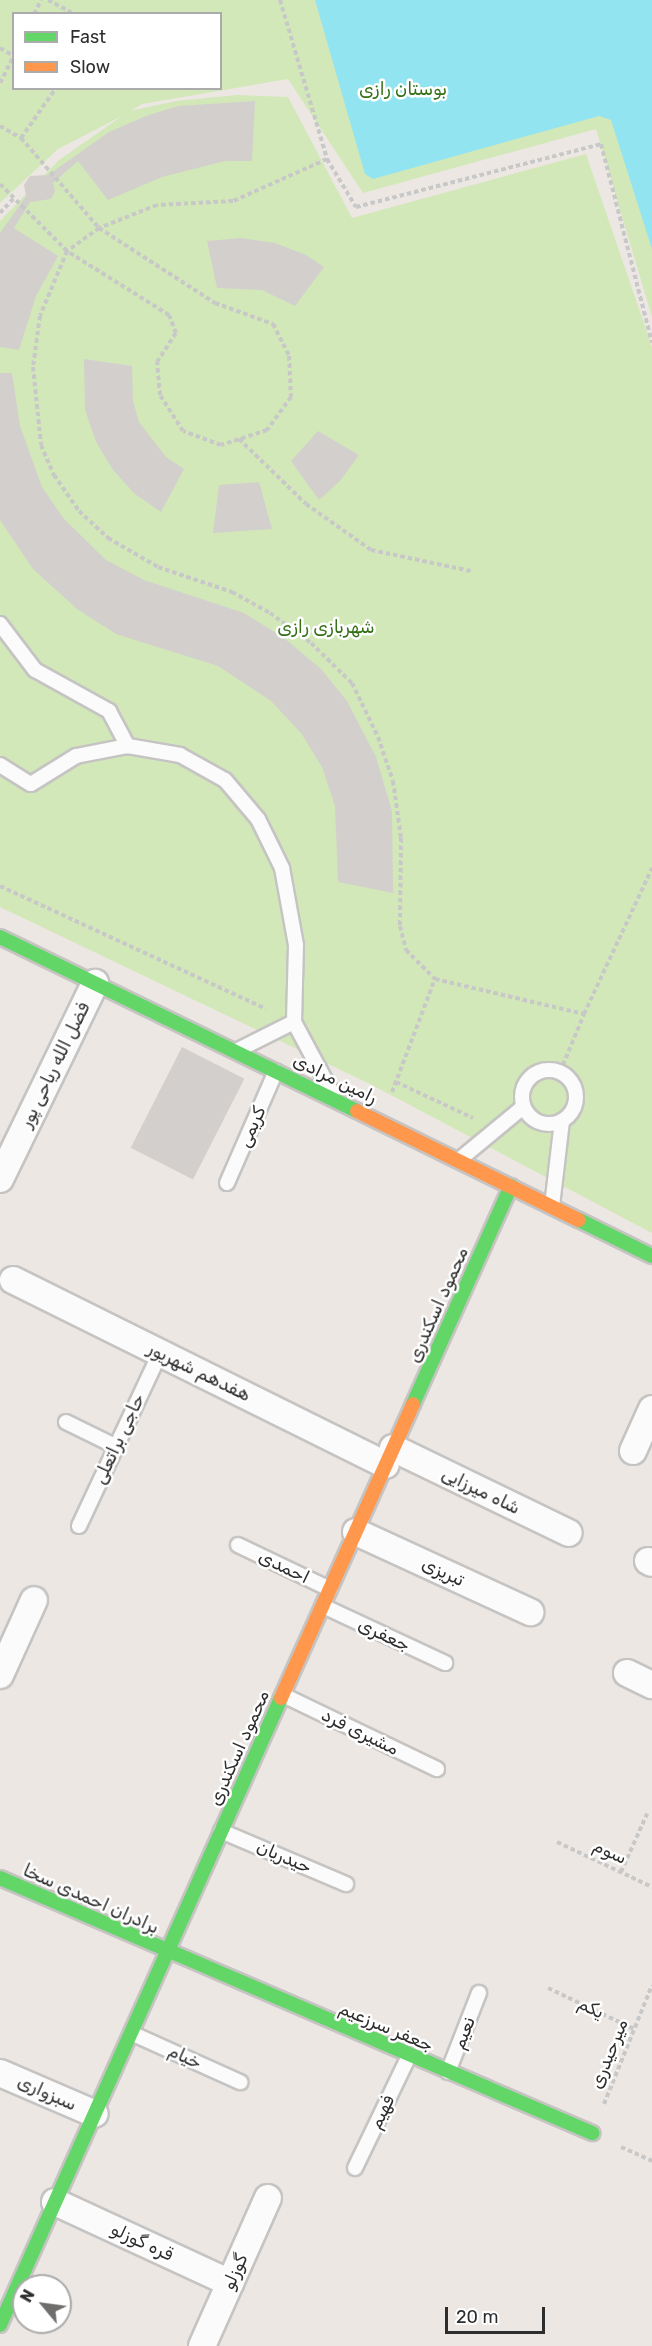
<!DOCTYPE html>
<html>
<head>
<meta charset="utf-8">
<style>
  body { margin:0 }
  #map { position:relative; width:652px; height:2346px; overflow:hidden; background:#ece7e2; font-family:Rubik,"Noto Naskh Arabic",sans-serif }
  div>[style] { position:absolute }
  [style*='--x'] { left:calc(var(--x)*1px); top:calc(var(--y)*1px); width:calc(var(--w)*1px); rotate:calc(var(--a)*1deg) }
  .green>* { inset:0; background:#d2e8b9 }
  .water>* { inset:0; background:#92e4f1 }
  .building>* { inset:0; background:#d2cfcc; transform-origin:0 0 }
  .path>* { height:4px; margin-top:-2px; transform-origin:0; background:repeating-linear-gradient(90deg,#c8c8c8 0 4.5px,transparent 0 7.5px) }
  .roads { filter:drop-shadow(2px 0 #c5c4c3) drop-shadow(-2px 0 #c5c4c3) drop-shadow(0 2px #c5c4c3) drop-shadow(0 -2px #c5c4c3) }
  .lane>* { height:14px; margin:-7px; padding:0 7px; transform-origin:7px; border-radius:7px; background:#fcfbfb }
  .lane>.ring { margin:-7px; padding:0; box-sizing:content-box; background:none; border:14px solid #fcfbfb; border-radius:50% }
  .street>* { height:26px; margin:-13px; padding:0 13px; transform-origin:13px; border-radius:13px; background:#fcfbfb }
  .fast>* { height:14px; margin:-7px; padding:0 7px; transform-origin:7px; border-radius:7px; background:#63d668 }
  .slow>* { height:14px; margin:-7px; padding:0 7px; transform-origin:7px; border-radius:7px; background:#ff974d }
  span { translate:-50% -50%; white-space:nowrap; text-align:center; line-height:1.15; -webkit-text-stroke:5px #fff; paint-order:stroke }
  .park-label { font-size:18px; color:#347016 }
  .street-label { font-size:18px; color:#2d2d2d }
  .legend { position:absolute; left:12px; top:12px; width:210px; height:78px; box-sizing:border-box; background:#fff; border:2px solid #ababab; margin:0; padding:8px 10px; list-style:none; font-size:18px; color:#2d2d2d }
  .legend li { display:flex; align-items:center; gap:12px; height:30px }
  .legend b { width:30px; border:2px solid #ababab }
  .north { position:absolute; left:12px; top:2274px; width:60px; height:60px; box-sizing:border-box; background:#fff; border:2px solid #ababab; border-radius:50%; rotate:299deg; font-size:16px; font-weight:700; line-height:24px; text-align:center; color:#2d2d2d }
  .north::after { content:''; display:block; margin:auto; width:21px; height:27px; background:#706e6c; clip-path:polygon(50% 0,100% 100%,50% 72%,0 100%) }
  .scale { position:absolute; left:445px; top:2307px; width:100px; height:27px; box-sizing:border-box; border:3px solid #2d2d2d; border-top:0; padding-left:8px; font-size:18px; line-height:21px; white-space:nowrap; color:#2d2d2d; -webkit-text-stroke:4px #fff; paint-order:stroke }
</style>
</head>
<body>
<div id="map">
  <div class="green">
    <div style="clip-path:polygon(evenodd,0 0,652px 0,652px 317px,596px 129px,363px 193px,288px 79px,142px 104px,130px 111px,176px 101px,237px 95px,288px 97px,352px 218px,586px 154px,652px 347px,652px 1233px,372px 1085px,0 907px,0 221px,59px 160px,122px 116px,58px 149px,0 203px,0 0,14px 14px,220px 14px,220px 88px,14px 88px,14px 14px)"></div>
  </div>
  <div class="water">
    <div style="clip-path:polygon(315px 0,652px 0,652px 249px,611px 120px,599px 116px,373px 179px,365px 174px)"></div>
  </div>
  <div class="building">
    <div style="clip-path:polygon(255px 101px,252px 161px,225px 161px,162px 177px,108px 200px,78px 161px,53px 183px,55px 191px,51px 199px,30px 202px,14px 228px,58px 256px,36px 296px,19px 350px,0 347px,0 233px,26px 196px,24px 185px,30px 176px,48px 175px,109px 132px,146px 116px,178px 106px)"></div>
    <div style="clip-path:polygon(241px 238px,275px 243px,306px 255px,324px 267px,295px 306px,262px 290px,217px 288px,207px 241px)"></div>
    <div style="clip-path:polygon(84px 359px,132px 366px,133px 401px,139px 422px,166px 457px,184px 469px,161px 512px,135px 494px,113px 470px,96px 442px,85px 410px)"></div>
    <div style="clip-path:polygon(0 373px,12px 373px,20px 426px,42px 487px,64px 519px,106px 560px,144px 580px,244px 613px,284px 638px,321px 669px,347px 701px,376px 757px,392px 811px,393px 893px,338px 882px,335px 806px,322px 767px,301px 733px,271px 701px,218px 666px,116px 634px,77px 609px,33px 569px,0 520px)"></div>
    <div style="clip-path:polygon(318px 431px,359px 455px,340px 481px,319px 500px,291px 461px)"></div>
    <div style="clip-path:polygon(259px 482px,272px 529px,213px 533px,219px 485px)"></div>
    <div style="left:182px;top:1047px;width:70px;height:113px;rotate:27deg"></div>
  </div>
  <div class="path">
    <div style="--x:48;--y:0;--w:30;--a:28"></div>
    <div style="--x:280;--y:0;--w:166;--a:73.5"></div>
    <div style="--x:327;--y:159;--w:103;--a:155.9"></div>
    <div style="--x:233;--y:201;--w:76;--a:177"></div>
    <div style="--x:157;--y:205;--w:62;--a:158.4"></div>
    <div style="--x:99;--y:228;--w:39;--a:144"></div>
    <div style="--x:67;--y:251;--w:70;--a:112.6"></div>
    <div style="--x:40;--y:316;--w:51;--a:97.8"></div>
    <div style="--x:33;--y:367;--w:78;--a:84.1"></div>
    <div style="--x:41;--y:445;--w:33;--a:67"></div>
    <div style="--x:54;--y:475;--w:44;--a:55.2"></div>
    <div style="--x:79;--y:511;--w:40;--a:43"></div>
    <div style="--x:108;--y:538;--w:58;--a:30.1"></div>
    <div style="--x:158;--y:567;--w:78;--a:18.7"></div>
    <div style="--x:232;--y:592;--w:43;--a:28.9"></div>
    <div style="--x:270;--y:613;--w:51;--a:36.2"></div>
    <div style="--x:311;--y:643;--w:57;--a:44.3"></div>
    <div style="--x:352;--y:683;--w:60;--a:64.3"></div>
    <div style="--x:378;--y:737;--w:46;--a:71.2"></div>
    <div style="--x:393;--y:781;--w:58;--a:82"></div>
    <div style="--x:401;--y:838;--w:88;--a:90.7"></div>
    <div style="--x:400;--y:926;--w:25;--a:76"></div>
    <div style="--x:406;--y:950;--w:41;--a:45"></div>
    <div style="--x:435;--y:979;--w:153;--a:13.2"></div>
    <div style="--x:584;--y:1014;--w:161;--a:-65"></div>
    <div style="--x:34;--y:14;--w:16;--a:-63"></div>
    <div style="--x:0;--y:48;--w:16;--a:30"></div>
    <div style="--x:0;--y:83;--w:30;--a:-63"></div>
    <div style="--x:0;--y:126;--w:24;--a:30"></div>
    <div style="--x:21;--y:138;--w:119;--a:49.1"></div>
    <div style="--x:99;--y:228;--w:138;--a:32.9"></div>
    <div style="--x:215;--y:303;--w:62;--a:19.9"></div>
    <div style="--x:273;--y:324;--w:36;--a:63"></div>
    <div style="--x:289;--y:356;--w:41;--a:87.2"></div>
    <div style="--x:291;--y:397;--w:41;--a:126"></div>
    <div style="--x:267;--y:430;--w:48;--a:161.9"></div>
    <div style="--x:221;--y:445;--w:40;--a:-159.8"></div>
    <div style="--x:183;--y:431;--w:43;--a:-122.6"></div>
    <div style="--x:160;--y:395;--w:33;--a:-95"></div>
    <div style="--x:157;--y:362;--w:35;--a:-57"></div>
    <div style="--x:176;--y:333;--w:19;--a:-111"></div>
    <div style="--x:169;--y:315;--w:120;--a:-147.9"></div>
    <div style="--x:67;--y:251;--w:95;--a:-135"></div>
    <div style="--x:21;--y:138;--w:61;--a:-55"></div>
    <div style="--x:327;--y:159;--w:56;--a:58.9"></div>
    <div style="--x:356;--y:207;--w:253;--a:-14.4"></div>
    <div style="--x:601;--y:144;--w:205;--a:75.6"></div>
    <div style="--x:0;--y:213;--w:21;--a:-47"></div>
    <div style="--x:239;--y:439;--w:93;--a:44.1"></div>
    <div style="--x:306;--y:504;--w:80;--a:35.3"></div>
    <div style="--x:371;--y:550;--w:102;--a:11.9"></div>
    <div style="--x:0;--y:886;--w:293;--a:24.8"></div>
    <div style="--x:560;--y:1072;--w:63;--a:-67.5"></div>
    <div style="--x:396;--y:1082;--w:85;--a:25.1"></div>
    <div style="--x:392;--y:1092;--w:121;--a:-69.2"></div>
    <div style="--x:557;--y:1842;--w:105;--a:25.3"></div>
    <div style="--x:621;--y:1872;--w:64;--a:-65.9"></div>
    <div style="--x:548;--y:1988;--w:95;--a:25.5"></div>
    <div style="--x:604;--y:2104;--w:128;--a:-68"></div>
    <div style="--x:621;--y:2147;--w:34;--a:24"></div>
  </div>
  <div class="roads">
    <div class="lane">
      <div style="--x:0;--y:624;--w:58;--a:52.7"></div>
      <div style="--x:35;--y:670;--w:85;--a:29"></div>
      <div style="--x:109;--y:711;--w:40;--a:62"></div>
      <div style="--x:0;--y:765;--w:36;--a:32"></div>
      <div style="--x:31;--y:784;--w:53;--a:-31.9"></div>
      <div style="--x:76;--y:756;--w:53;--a:-10.9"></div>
      <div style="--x:128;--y:746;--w:53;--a:9.8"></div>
      <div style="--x:180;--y:755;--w:51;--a:29.1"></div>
      <div style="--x:225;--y:780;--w:51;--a:49.8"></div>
      <div style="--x:258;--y:819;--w:55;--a:63.9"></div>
      <div style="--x:282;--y:868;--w:78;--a:79.7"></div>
      <div style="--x:296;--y:945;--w:77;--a:91.5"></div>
      <div style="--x:238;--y:1050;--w:63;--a:-26.6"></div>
      <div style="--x:294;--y:1022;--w:81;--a:61.8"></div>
      <div class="ring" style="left:522px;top:1070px;width:40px;height:40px"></div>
      <div style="--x:459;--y:1160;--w:83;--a:-39.6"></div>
      <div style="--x:227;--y:1183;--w:122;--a:-66.4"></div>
      <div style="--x:552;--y:1206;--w:86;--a:-83.3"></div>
      <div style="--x:66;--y:1422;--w:55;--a:26.1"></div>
      <div style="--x:79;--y:1526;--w:191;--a:-64.9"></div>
      <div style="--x:238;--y:1545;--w:102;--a:25.6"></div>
      <div style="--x:323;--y:1606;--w:135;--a:25"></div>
      <div style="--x:283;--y:1695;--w:171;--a:25.7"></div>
      <div style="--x:221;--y:1831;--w:136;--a:23"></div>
      <div style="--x:131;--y:2033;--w:120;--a:24.2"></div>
      <div style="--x:448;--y:2072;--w:85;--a:-68.6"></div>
      <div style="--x:355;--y:2168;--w:124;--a:-64.3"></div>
    </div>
    <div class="street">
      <div style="--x:0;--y:1179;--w:218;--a:-64.1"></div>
      <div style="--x:13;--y:1280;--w:416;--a:26.4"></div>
      <div style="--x:393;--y:1448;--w:195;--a:25.8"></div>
      <div style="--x:633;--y:1451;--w:46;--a:-65.7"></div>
      <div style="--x:356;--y:1532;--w:192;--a:24.7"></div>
      <div style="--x:648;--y:1561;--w:4;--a:27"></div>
      <div style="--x:627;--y:1673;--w:28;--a:26"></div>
      <div style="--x:0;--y:1675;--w:82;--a:-65.6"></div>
      <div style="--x:0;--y:2073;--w:103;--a:23.3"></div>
      <div style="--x:55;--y:2202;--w:193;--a:24.8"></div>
      <div style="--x:202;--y:2346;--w:162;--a:-66"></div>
    </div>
    <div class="fast">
      <div style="--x:0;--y:937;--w:397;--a:26"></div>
      <div style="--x:579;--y:1220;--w:81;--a:26.3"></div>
      <div style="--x:413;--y:1404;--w:239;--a:-65.8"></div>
      <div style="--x:0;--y:1878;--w:645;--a:23.3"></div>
      <div style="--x:0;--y:2325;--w:687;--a:-65.86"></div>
    </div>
    <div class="slow">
      <div style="--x:357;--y:1111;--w:247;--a:26.2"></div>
      <div style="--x:281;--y:1698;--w:322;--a:-65.8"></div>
    </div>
  </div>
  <div class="park-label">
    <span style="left:403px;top:89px">بوستان رازی</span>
    <span style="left:326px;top:627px">شهربازی رازی</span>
  </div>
  <div class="street-label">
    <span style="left:55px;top:1065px;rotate:-64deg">فضل الله ریاحی پور</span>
    <span style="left:335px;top:1079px;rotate:26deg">رامین مرادی</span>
    <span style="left:252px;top:1127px;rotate:-66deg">کریمی</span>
    <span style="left:438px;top:1305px;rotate:-66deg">محمود اسکندری</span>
    <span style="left:199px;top:1372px;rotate:26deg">هفدهم شهریور</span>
    <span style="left:119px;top:1439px;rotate:-65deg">حاجی براتعلی</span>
    <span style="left:481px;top:1491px;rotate:26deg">شاه میرزایی</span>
    <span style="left:284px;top:1567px;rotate:26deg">احمدی</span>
    <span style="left:443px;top:1572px;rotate:25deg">تبریزی</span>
    <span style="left:384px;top:1635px;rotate:25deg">جعفری</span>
    <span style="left:360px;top:1732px;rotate:26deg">مشیری فرد</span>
    <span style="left:239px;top:1748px;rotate:-66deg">محمود اسکندری</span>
    <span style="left:610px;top:1852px;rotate:25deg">سوم</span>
    <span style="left:284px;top:1857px;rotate:23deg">حیدریان</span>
    <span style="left:91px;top:1899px;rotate:24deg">برادران احمدی سخا</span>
    <span style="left:591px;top:2008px;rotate:26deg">یکم</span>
    <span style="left:386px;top:2027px;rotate:23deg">جعفر سرزعیم</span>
    <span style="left:464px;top:2033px;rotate:-69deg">نعیم</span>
    <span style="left:609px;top:2054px;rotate:-68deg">میرحیدری</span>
    <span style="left:185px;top:2057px;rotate:24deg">خیام</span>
    <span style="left:47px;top:2093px;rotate:24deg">سبزواری</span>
    <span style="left:382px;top:2112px;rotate:-64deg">فهیم</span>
    <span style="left:142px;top:2242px;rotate:25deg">قره گوزلو</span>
    <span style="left:235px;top:2272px;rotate:-66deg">گوزلو</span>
  </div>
  <ul class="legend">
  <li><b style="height:8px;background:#63d668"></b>Fast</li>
  <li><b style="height:8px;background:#ff974d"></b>Slow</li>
  </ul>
  <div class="north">N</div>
  <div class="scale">20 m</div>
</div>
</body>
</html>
